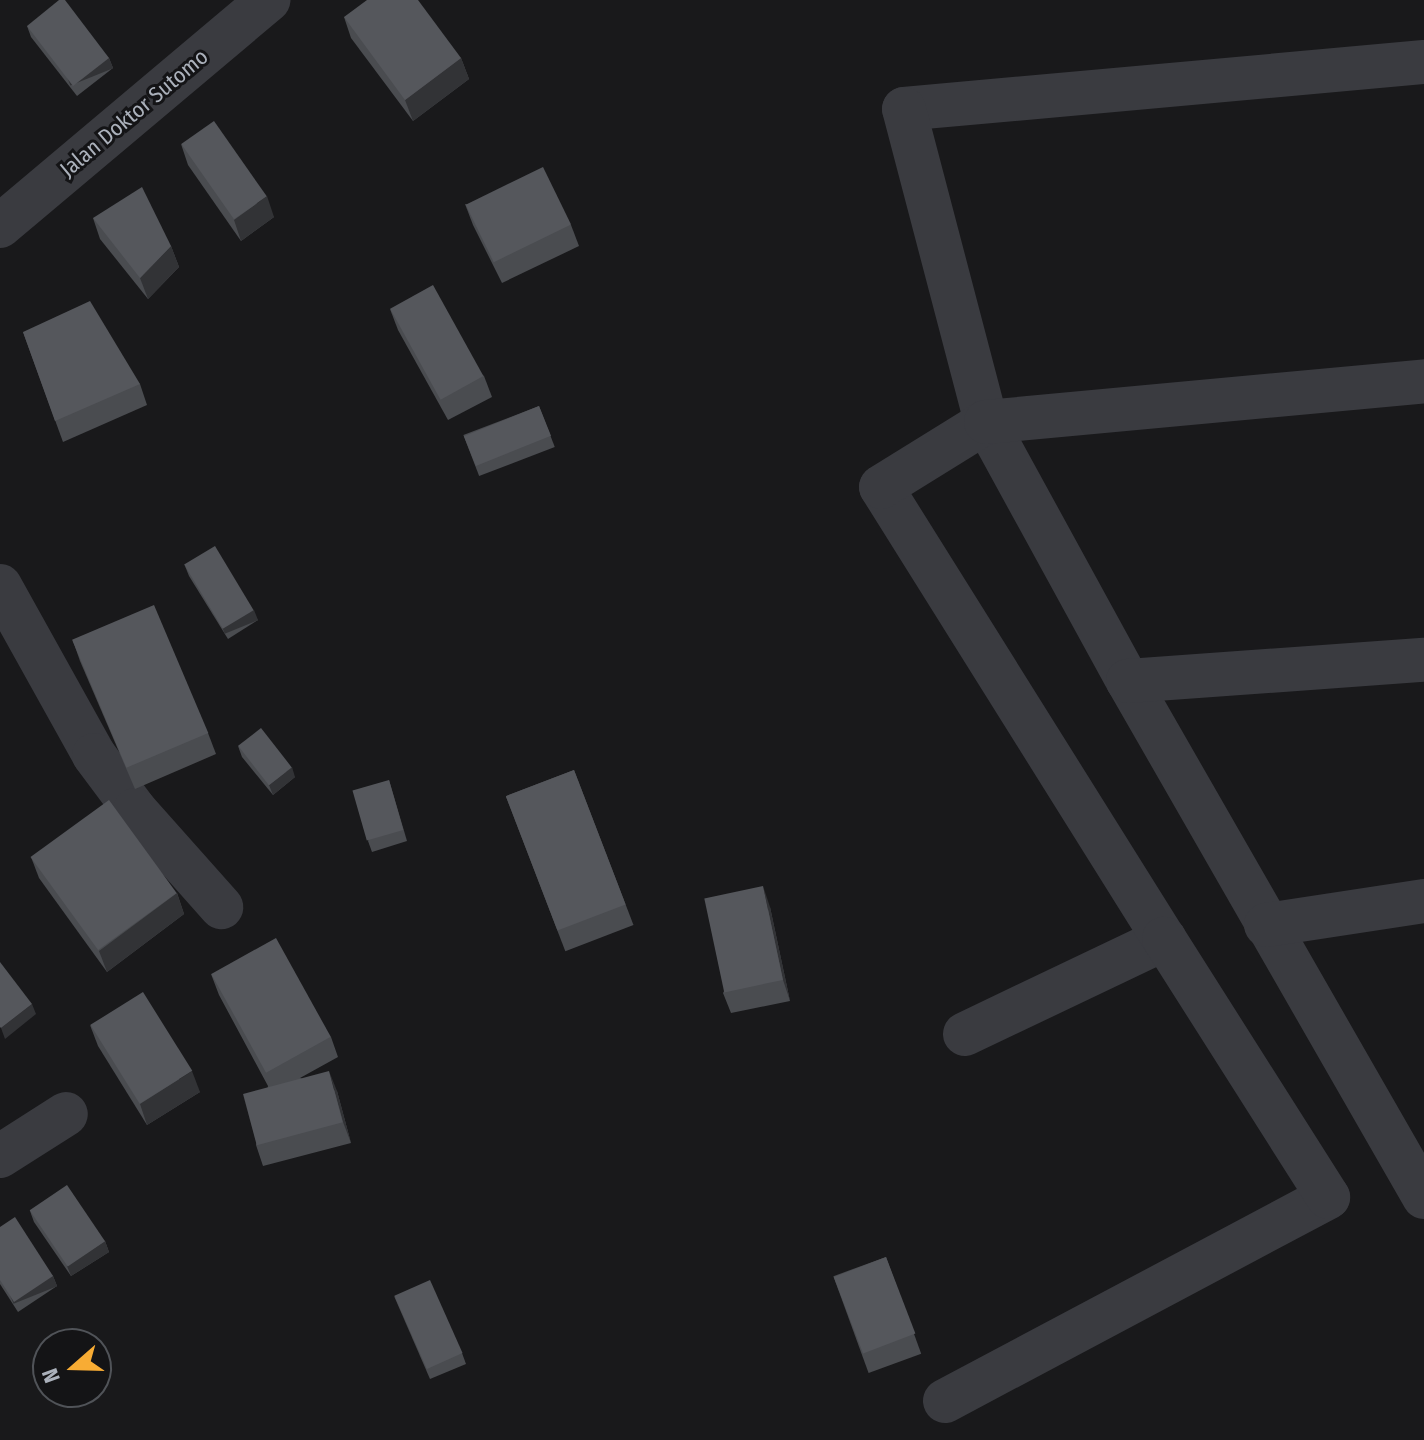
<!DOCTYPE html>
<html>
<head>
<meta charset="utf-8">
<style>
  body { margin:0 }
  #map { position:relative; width:1424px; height:1440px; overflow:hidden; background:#19191b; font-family:"Fira Sans Condensed",sans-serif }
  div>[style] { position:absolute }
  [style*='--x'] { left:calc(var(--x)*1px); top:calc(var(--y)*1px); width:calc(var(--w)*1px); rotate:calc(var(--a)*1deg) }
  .minor>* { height:44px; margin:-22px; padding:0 22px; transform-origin:22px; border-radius:22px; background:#3a3b40 }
  .wall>* { inset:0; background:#4a4c50; transform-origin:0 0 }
  .shaded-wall>* { inset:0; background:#323336; transform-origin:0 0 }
  .building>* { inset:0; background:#55575c; transform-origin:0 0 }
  span { translate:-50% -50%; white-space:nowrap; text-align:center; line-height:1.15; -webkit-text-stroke:6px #141416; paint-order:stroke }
  .street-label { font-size:22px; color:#abb1bb }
  .north { position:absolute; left:32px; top:1328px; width:80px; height:80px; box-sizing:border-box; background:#141416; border:2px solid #505358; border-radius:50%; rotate:250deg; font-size:22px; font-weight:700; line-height:32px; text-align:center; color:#abb1bb }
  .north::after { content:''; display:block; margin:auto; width:28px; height:36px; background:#f8ac34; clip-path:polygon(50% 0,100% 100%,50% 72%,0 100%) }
</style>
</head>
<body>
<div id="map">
  <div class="minor">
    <div style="--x:1424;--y:62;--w:522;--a:174.84"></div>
    <div style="--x:904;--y:109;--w:324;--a:75.3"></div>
    <div style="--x:986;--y:422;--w:295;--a:61.3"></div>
    <div style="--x:1128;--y:681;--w:595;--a:60.16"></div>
    <div style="--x:0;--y:226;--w:351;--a:-40.1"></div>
    <div style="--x:0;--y:586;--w:193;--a:60.9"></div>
    <div style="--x:94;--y:755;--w:69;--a:53.3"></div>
    <div style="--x:135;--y:810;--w:130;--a:48.4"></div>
    <div style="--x:1128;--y:681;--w:297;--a:-4.1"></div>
    <div style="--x:1266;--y:925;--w:160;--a:-8.6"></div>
    <div style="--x:965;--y:1034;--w:221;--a:-25.5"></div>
    <div style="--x:1164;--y:939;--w:533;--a:-122.05"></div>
    <div style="--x:881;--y:487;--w:123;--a:-31.8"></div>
    <div style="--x:986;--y:422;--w:440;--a:-5.3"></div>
    <div style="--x:0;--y:1156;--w:78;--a:-32.5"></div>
    <div style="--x:945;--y:1401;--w:434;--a:-28"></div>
    <div style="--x:1328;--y:1197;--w:306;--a:-122.4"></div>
  </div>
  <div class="wall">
    <div style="clip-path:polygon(344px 17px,461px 58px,469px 79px,413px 121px,351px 38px)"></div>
    <div style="clip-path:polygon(27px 26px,109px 58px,113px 68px,77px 96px,31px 37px)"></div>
    <div style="clip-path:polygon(181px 144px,274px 217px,241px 241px,188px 165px)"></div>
    <div style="clip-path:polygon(465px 204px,571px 225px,579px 246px,502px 283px,473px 225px)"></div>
    <div style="clip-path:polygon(93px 218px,171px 246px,179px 267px,148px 299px,100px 239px)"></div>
    <div style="clip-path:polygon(390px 309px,484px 376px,492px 397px,448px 420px,398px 330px)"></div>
    <div style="clip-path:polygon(23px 332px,140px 384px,147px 405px,63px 442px)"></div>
    <div style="left:539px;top:406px;width:44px;height:81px;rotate:69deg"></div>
    <div style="clip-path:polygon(185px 566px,258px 620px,228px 639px,189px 576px)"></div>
    <div style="clip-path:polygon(73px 641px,208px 733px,216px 754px,135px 789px,80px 661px)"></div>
    <div style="clip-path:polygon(238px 746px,295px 777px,273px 795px,242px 757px)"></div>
    <div style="left:574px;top:770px;width:166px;height:73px;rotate:69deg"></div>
    <div style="clip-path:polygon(389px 780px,407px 841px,372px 852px,368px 841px)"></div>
    <div style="clip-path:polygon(31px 857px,177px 893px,184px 914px,107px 972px,39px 878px)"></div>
    <div style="clip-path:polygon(770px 907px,790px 1001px,731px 1013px,723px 993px)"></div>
    <div style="clip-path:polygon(211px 974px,331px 1037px,338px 1057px,300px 1078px,337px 1091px,351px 1143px,263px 1166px,256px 1145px,268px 1086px,219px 995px)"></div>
    <div style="clip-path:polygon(90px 1025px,200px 1092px,147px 1125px,98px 1046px)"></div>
    <div style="clip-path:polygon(30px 1211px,105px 1241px,109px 1252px,71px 1276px,34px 1222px)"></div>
    <div style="clip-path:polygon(0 1227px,53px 1276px,57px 1286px,18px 1312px,0 1284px)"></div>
    <div style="left:886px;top:1257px;width:103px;height:56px;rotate:70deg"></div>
    <div style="clip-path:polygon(394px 1296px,462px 1353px,466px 1364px,430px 1379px)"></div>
  </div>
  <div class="shaded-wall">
    <div style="left:109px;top:58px;width:11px;height:46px;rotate:68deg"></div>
    <div style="clip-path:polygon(461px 58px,469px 79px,413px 121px,405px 100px)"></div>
    <div style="clip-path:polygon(267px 196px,274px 217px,241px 241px,234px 220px)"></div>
    <div style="clip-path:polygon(171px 246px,179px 267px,148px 299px,140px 278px)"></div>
    <div style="left:254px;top:610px;width:11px;height:36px;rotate:68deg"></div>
    <div style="clip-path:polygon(292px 767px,295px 777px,273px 795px,269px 785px)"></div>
    <div style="clip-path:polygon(763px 886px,770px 907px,790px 1001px,783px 980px)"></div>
    <div style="clip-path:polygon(177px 893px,184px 914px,107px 972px,99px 951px)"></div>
    <div style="clip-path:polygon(32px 1004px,36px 1014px,5px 1039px,1px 1028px)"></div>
    <div style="clip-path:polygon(192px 1071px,200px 1092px,147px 1125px,140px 1104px)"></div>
    <div style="clip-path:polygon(329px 1071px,337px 1091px,351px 1143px,343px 1122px)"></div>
    <div style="clip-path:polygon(105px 1241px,109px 1252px,71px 1276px,67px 1266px)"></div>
    <div style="left:53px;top:1276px;width:11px;height:47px;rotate:68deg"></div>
  </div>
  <div class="building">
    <div style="clip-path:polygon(59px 0,65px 0,109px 58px,73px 86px,27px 26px)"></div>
    <div style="clip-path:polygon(367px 0,418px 0,461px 58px,405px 100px,344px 17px)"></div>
    <div style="left:214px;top:121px;width:92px;height:40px;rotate:55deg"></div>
    <div style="left:543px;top:167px;width:64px;height:86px;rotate:64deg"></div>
    <div style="clip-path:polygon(142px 187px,171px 246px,140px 278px,93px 218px)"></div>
    <div style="left:433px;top:285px;width:104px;height:49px;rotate:61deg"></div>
    <div style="clip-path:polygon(90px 301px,140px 384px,55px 421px,23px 332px)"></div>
    <div style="left:539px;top:406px;width:32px;height:81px;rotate:68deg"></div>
    <div style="left:215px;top:546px;width:75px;height:36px;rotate:59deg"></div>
    <div style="left:154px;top:605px;width:139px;height:89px;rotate:67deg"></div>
    <div style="left:261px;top:728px;width:50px;height:29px;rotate:52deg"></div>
    <div style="left:574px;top:770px;width:144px;height:73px;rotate:69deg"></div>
    <div style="left:389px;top:780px;width:52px;height:38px;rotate:74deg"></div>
    <div style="left:109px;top:800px;width:115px;height:97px;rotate:54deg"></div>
    <div style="left:763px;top:886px;width:96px;height:60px;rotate:78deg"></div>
    <div style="left:276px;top:938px;width:113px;height:74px;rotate:61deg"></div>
    <div style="clip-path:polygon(0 962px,32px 1004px,1px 1028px,0 1027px)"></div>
    <div style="left:143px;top:992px;width:93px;height:62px;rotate:58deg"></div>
    <div style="left:329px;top:1071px;width:53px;height:89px;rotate:75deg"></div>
    <div style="left:67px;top:1185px;width:68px;height:45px;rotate:56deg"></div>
    <div style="clip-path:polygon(15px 1217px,53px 1276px,14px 1302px,0 1280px,0 1227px)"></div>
    <div style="left:886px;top:1257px;width:82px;height:56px;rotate:69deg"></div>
    <div style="left:430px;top:1280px;width:80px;height:39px;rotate:66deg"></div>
  </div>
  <div class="street-label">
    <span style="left:134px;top:113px;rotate:-40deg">Jalan Doktor Sutomo</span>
  </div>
  <div class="north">N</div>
</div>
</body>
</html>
